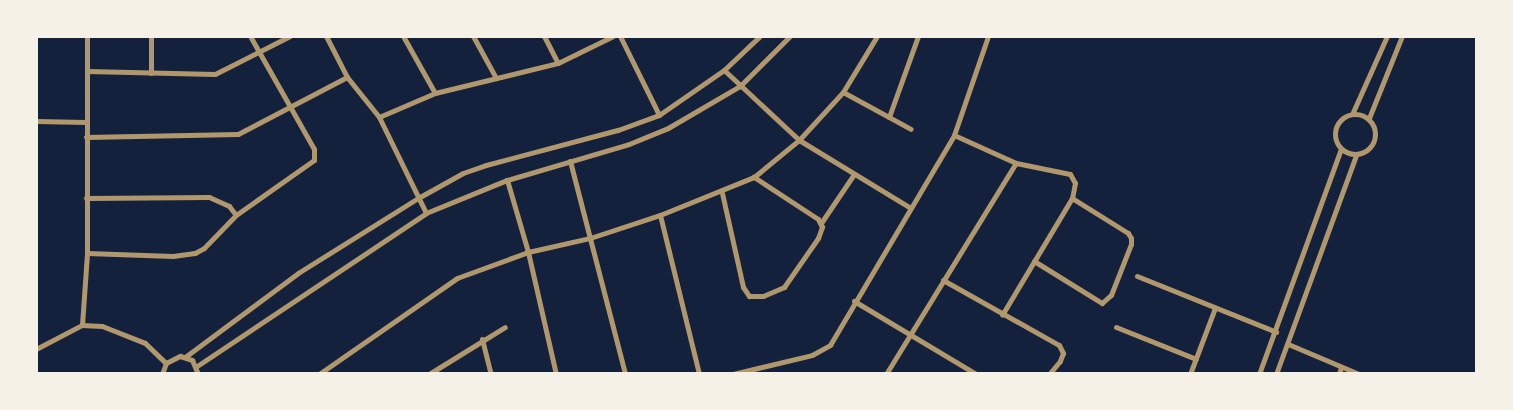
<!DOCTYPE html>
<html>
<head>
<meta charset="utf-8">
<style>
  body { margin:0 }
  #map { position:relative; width:1513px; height:410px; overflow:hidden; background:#14213d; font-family:"Source Sans 3",sans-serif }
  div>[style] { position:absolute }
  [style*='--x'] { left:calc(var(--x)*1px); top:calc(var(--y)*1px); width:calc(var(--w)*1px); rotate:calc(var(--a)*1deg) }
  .minor>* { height:5px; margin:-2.5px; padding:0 2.5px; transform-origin:2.5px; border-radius:2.5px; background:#b1986c }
  .minor>.ring { margin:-2.5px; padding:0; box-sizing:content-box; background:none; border:5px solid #b1986c; border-radius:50% }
  span { translate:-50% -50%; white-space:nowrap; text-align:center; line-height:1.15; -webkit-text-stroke:4.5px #f6f1e7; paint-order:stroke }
  .frame { position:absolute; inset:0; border:38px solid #f6f1e7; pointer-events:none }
</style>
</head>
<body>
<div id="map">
  <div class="minor">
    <div style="--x:151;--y:36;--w:37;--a:90"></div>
    <div style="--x:326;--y:36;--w:46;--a:62.9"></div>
    <div style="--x:347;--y:77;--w:51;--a:51.3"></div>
    <div style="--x:379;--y:117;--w:107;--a:63.9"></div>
    <div style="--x:403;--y:36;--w:65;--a:60.7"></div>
    <div style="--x:473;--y:36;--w:48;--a:61.3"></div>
    <div style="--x:544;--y:36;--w:30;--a:63"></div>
    <div style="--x:620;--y:36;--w:88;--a:63.7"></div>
    <div style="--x:724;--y:70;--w:103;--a:43"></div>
    <div style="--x:799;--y:140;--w:129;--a:31.3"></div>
    <div style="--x:87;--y:71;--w:128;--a:1.3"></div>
    <div style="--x:215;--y:74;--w:84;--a:-26.9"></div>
    <div style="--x:843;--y:92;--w:77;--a:28.6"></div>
    <div style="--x:1353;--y:112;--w:83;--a:-65.9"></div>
    <div class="ring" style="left:1335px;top:114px;width:35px;height:35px"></div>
    <div style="--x:379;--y:117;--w:61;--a:-23.2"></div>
    <div style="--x:435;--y:93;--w:127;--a:-13.7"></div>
    <div style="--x:558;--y:63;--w:61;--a:-26.1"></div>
    <div style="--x:889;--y:117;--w:86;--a:-70.3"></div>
    <div style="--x:1369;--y:118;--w:88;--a:-68.1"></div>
    <div style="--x:36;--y:121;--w:50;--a:1.1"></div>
    <div style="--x:954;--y:135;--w:68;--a:24.3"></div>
    <div style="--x:1016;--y:163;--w:55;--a:11.5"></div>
    <div style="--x:1070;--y:174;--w:10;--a:61"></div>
    <div style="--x:1075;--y:183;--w:15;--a:101"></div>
    <div style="--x:1072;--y:198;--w:136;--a:120.9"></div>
    <div style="--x:86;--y:137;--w:152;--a:-1.1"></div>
    <div style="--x:238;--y:134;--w:123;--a:-27.6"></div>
    <div style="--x:570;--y:161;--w:220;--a:75.5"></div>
    <div style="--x:507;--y:180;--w:75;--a:73.7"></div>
    <div style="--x:528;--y:252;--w:125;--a:77.1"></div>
    <div style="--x:722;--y:193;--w:96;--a:77.4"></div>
    <div style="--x:743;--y:287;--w:11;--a:56"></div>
    <div style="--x:749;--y:296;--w:14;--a:0"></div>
    <div style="--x:763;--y:296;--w:23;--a:-23"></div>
    <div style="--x:784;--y:287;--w:60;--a:-55.2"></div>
    <div style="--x:818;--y:238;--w:12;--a:-70"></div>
    <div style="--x:822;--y:227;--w:9;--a:-117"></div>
    <div style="--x:818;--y:219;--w:77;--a:-146.7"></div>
    <div style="--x:86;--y:198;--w:123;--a:-0.5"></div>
    <div style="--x:209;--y:197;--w:22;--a:24"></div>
    <div style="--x:229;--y:206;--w:11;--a:52"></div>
    <div style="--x:660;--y:215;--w:164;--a:76.2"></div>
    <div style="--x:821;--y:223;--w:59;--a:-56"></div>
    <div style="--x:87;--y:253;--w:86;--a:2"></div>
    <div style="--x:173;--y:256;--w:22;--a:-8"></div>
    <div style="--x:195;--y:253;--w:10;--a:-29"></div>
    <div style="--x:204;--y:248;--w:46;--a:-45.9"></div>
    <div style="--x:236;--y:215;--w:95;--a:-35.2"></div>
    <div style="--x:314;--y:160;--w:11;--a:-90"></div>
    <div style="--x:314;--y:149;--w:130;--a:-119.5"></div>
    <div style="--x:1034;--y:261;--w:80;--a:31.7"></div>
    <div style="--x:1102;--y:303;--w:12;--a:-42"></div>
    <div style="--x:1111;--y:295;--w:55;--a:-68.6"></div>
    <div style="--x:1131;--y:244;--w:6;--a:-90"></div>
    <div style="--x:1131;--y:238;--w:6;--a:-121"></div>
    <div style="--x:1128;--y:233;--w:66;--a:-148"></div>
    <div style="--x:1137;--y:276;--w:150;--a:21.9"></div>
    <div style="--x:943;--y:280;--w:133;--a:29.3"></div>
    <div style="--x:1059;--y:345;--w:9;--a:63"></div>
    <div style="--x:1063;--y:353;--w:9;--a:111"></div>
    <div style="--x:1060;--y:361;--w:17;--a:130"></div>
    <div style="--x:854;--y:301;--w:142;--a:30.9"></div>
    <div style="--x:82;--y:325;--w:72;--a:-86"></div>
    <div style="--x:87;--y:253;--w:217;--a:-90"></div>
    <div style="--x:1116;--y:327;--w:86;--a:21.8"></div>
    <div style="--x:482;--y:339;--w:36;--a:76"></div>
    <div style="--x:1288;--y:344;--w:77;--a:22.9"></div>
    <div style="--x:36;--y:349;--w:52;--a:-27.6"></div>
    <div style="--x:82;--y:325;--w:20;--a:3"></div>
    <div style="--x:102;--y:326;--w:46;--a:21.6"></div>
    <div style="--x:145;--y:343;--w:29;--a:44"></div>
    <div style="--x:185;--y:357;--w:141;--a:-36.6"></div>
    <div style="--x:298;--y:273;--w:142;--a:-32"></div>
    <div style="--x:418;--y:198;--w:51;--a:-29.1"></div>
    <div style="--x:463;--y:173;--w:24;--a:-19"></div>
    <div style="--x:486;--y:165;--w:137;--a:-14.9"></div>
    <div style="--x:618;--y:130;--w:44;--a:-20.1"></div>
    <div style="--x:659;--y:115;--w:79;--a:-34.7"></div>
    <div style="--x:724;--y:70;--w:50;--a:-43.4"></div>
    <div style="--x:197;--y:366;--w:275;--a:-33.7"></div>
    <div style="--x:426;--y:213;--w:87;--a:-22.2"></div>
    <div style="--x:507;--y:180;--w:127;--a:-16.4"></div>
    <div style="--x:629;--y:144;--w:42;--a:-22.3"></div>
    <div style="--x:668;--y:128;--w:83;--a:-30.3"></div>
    <div style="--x:740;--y:86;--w:71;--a:-45"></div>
    <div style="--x:162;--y:374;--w:12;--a:-70"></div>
    <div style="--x:166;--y:363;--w:16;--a:-27"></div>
    <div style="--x:180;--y:356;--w:13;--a:18"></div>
    <div style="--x:192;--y:360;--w:15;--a:67"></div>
    <div style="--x:319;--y:374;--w:168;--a:-34.8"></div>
    <div style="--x:457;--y:278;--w:76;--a:-20.1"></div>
    <div style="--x:528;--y:252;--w:64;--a:-12.7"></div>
    <div style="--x:590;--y:238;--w:74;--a:-18.2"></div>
    <div style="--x:660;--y:215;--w:101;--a:-22"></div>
    <div style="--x:754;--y:177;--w:58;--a:-39.4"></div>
    <div style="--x:799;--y:140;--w:65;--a:-47.5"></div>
    <div style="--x:843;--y:92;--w:66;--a:-58.7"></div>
    <div style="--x:429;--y:374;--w:89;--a:-31.7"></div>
    <div style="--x:733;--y:374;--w:81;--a:-13.5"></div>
    <div style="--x:812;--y:355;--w:21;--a:-29"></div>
    <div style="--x:830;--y:345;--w:244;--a:-59.4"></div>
    <div style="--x:954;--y:135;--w:105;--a:-71"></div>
    <div style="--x:886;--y:374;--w:248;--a:-58.4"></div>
    <div style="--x:1190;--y:374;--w:71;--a:-69.3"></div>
    <div style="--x:1259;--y:374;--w:239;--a:-70"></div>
    <div style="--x:1276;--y:374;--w:233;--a:-69.9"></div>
    <div style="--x:1339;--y:374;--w:7;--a:-74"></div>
  </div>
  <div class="frame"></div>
</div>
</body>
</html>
